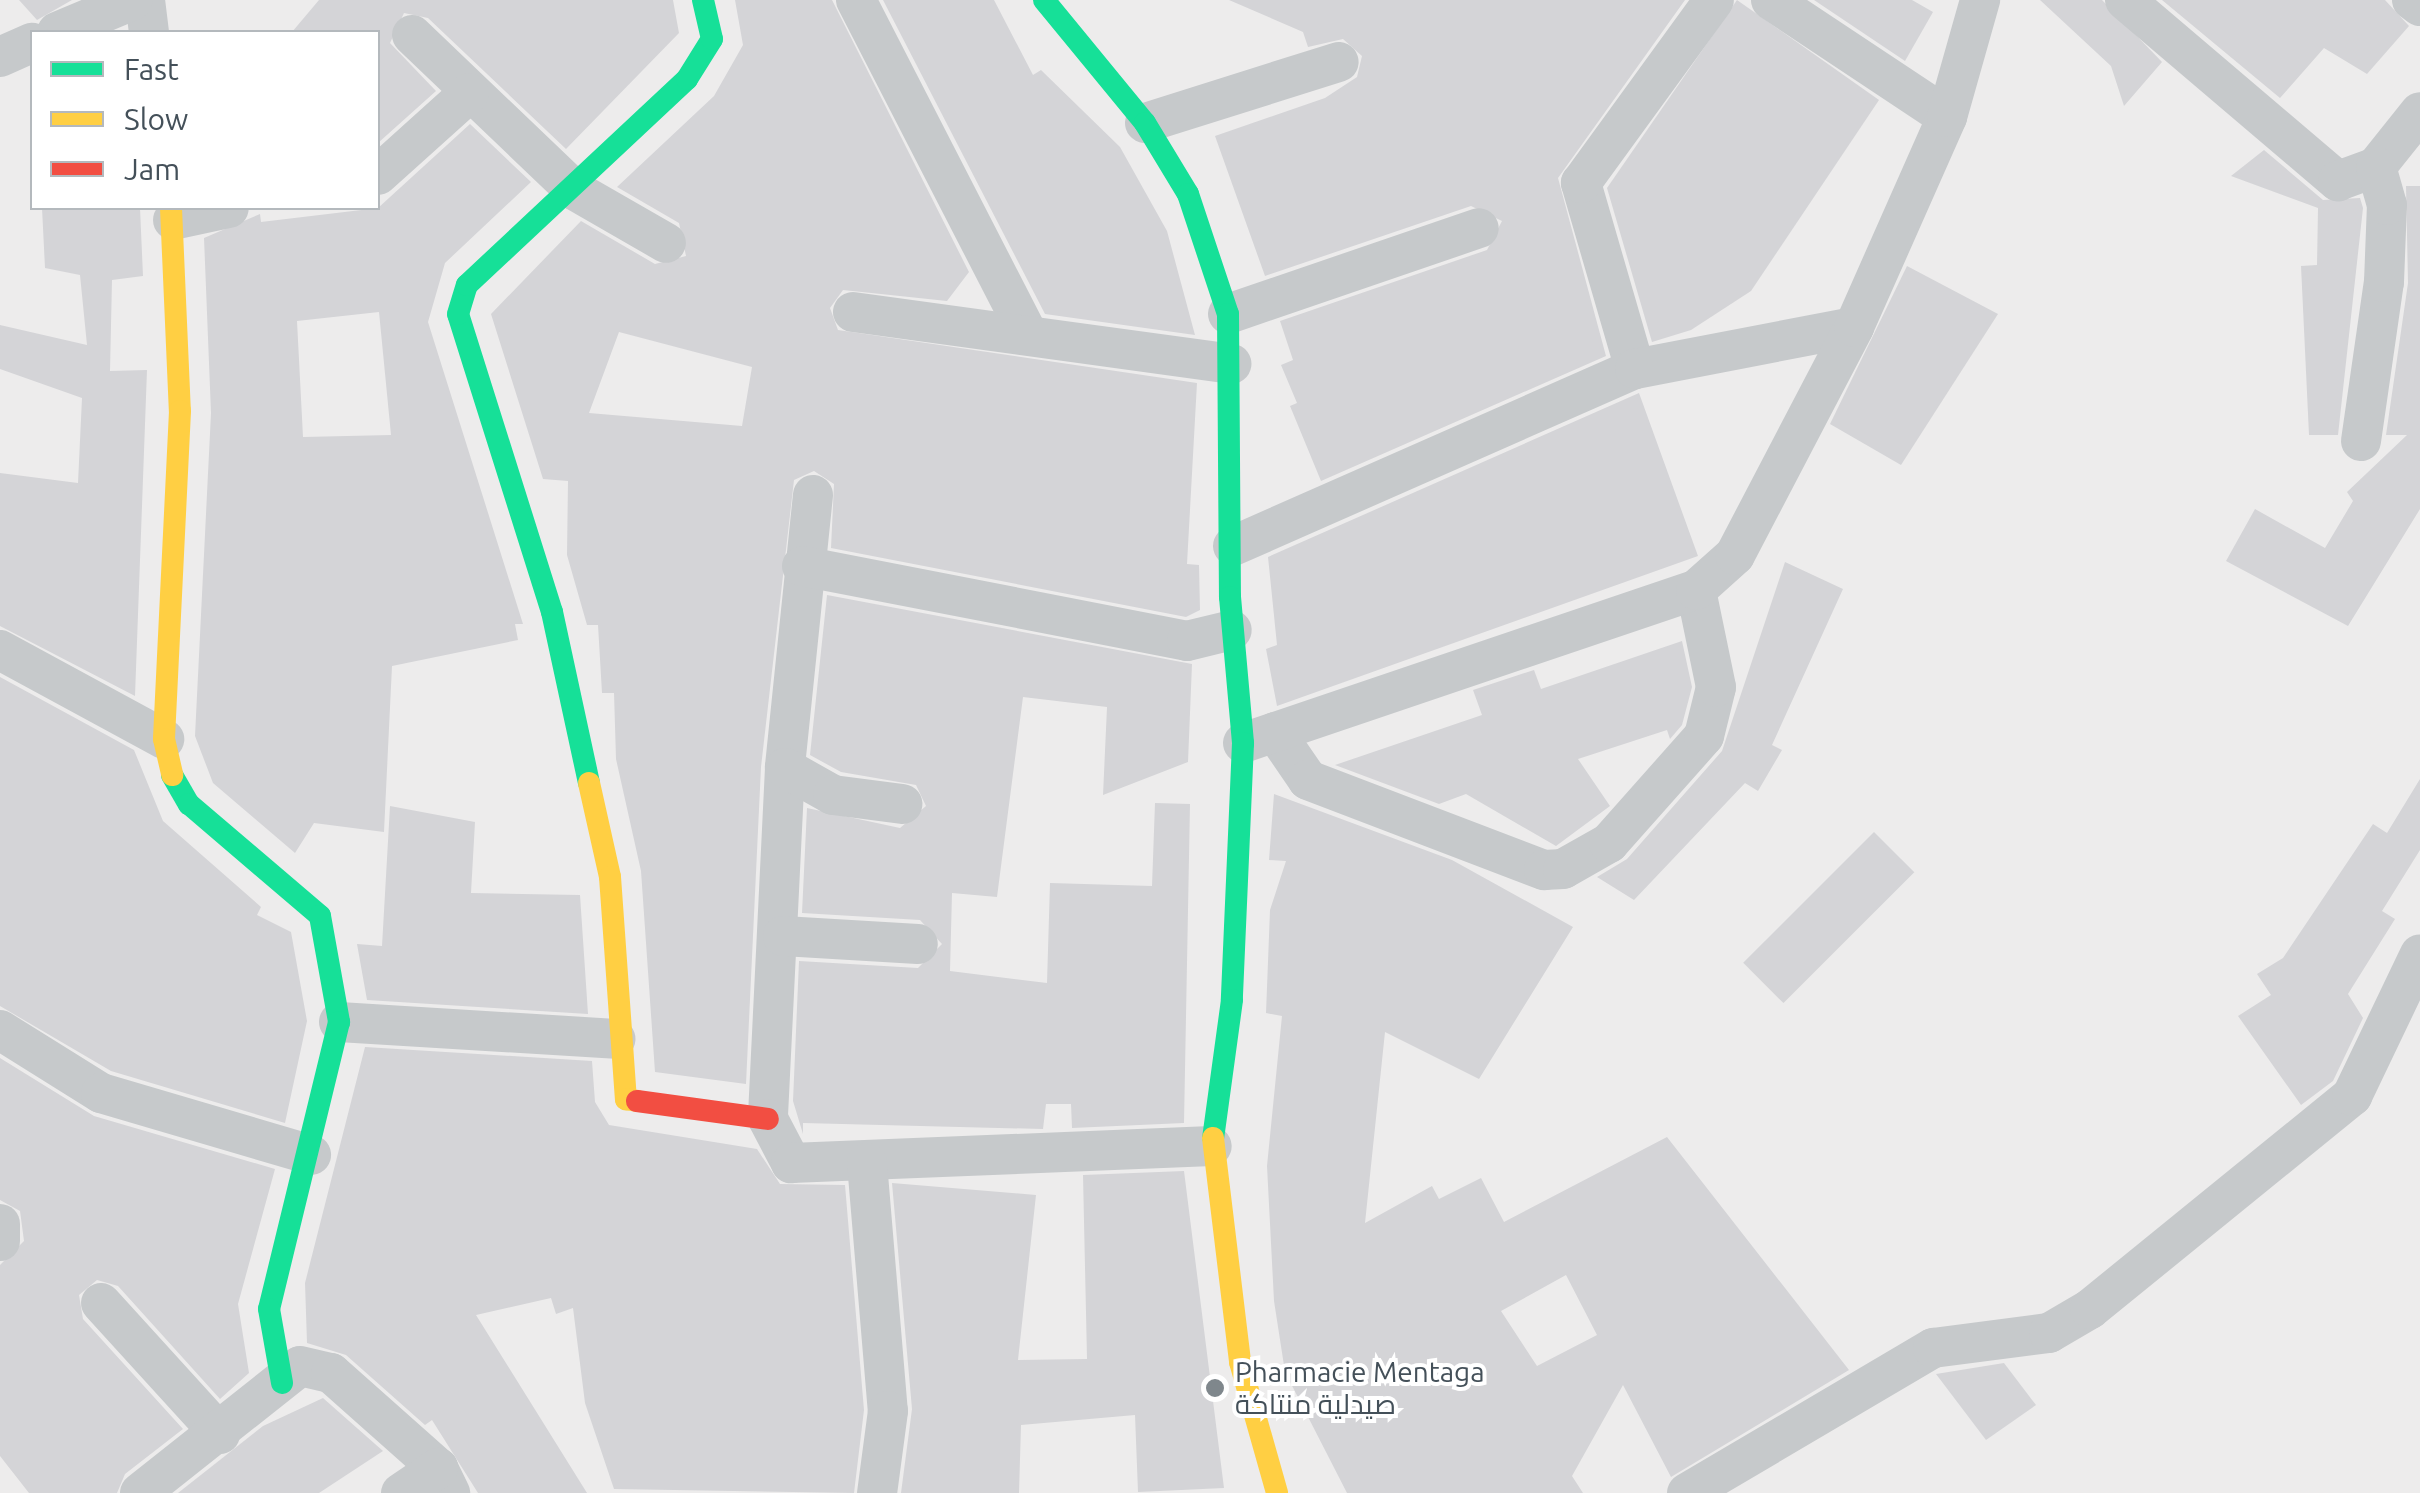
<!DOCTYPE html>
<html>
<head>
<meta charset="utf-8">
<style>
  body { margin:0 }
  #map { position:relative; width:2420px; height:1493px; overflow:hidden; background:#edecec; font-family:Ubuntu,Cairo,sans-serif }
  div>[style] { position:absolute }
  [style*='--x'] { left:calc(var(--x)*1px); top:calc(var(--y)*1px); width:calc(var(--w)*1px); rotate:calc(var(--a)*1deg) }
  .building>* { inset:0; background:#d4d4d7; transform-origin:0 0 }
  .street>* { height:40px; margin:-20px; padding:0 20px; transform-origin:20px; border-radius:20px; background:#c6c9cb }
  .fast>* { height:22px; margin:-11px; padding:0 11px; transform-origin:11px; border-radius:11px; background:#16e098 }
  .slow>* { height:22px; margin:-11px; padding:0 11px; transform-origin:11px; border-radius:11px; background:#ffcf43 }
  .jam>* { height:22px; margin:-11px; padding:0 11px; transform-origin:11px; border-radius:11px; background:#f24e42 }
  .dots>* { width:28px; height:28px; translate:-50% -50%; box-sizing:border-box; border:5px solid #fff; border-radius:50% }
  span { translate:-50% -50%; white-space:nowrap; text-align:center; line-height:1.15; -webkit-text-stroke:8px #fff; paint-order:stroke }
  .poi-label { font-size:28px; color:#445059 }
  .left { translate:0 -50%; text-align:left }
  .legend { position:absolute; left:30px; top:30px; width:350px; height:180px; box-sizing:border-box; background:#fff; border:2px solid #b4b9bd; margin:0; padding:12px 18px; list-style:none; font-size:30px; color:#445059 }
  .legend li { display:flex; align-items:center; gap:20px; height:50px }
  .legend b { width:50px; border:2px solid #b4b9bd }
</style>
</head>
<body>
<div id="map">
  <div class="building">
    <div style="clip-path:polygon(19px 0,72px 0,37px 20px)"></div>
    <div style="clip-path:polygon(319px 0,673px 0,679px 33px,566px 149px,428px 18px,404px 13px,390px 43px,436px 91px,378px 143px,378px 32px,292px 32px)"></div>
    <div style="clip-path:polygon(evenodd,735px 0,832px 0,969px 272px,947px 301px,843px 290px,830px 308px,838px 330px,1197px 383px,1187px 564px,1199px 565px,1200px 610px,1186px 617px,831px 548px,834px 484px,814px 471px,794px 480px,761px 767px,746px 1084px,655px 1072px,641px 871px,616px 759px,614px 693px,602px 693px,598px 625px,587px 625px,567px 555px,568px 481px,543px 479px,491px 314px,581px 221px,655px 264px,686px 256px,679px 223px,617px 187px,714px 96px,743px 45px,735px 0,619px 332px,752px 367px,742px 426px,589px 413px,619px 332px)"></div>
    <div style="clip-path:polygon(883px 0,994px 0,1033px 75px,1041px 70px,1120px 147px,1167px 231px,1195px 335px,1045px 314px)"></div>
    <div style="clip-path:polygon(1229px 0,1685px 0,1558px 178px,1606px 356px,1321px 481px,1290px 406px,1297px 403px,1281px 365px,1293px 360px,1280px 321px,1487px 250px,1502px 221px,1471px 206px,1265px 276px,1215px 136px,1325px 98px,1357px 77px,1362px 56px,1343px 39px,1308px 47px,1303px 32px)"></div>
    <div style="clip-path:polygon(1737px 0,1879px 100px,1751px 291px,1691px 330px,1652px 342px,1607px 188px)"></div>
    <div style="clip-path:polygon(1814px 0,1912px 0,1933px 12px,1905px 61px)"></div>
    <div style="clip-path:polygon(2040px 0,2102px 0,2162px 62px,2124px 106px,2111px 66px)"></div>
    <div style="clip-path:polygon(2162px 0,2385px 0,2409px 26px,2367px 74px,2324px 48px,2280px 98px)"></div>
    <div style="clip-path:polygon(evenodd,470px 124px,531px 182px,445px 263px,428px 322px,523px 624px,515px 624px,518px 640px,392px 666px,384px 832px,314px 823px,295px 853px,213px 783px,195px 736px,211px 413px,204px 238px,260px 214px,261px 222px,378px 208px,470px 124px,379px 312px,391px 435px,303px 437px,297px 321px,379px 312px)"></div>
    <div style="clip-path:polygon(2264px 150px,2323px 200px,2360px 198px,2363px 208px,2338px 435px,2309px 435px,2301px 266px,2317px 265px,2318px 208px,2231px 176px)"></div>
    <div style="clip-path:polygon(2406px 186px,2420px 186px,2420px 509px,2348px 626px,2226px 561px,2255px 509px,2325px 548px,2353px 501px,2347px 492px,2407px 435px,2386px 435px,2408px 283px)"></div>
    <div style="clip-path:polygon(42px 208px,140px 208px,143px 276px,112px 280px,110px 371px,147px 370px,135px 696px,0 626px,0 473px,78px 483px,82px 398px,0 369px,0 325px,87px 345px,80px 275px,45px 268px)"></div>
    <div style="clip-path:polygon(1907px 266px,1998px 314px,1901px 465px,1830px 424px)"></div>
    <div style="clip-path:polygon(1639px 393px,1698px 556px,1277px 706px,1266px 649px,1277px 645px,1268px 557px)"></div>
    <div style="clip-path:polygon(1785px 562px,1843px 589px,1772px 745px,1782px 750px,1758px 791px,1745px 783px,1634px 900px,1597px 877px,1627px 859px,1722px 751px)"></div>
    <div style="clip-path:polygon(827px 595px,1192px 664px,1188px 762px,1103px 795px,1107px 707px,1023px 697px,997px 897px,952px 893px,950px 971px,1047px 983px,1050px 883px,1152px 886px,1155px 803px,1190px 804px,1184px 1123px,1072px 1128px,1071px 1104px,1046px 1104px,1043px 1129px,803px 1123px,803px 1134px,793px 1101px,799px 961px,918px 968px,942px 944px,920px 920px,802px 913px,807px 808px,900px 828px,926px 806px,916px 785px,841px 772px,810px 755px)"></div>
    <div style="clip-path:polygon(1682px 641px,1692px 687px,1682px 725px,1670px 739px,1667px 730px,1578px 759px,1610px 806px,1556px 846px,1466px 794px,1439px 804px,1335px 765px,1482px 715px,1473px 690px,1534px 670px,1541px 689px)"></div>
    <div style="clip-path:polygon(0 677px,134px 750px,163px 821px,261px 907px,257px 915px,291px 932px,307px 1021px,285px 1123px,111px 1071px,0 1006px)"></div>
    <div style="clip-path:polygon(2420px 779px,2420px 850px,2382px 911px,2395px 919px,2348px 994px,2363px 1018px,2333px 1081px,2301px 1105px,2238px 1016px,2271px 995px,2257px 974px,2283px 958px,2373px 824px,2387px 833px)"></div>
    <div style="clip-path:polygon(evenodd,1274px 794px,1452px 860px,1573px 927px,1479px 1079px,1385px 1032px,1365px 1223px,1432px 1186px,1439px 1199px,1481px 1178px,1504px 1222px,1667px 1137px,1849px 1370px,1671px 1477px,1623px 1385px,1572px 1476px,1583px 1493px,1347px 1493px,1285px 1372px,1274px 1301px,1267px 1166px,1282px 1016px,1266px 1013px,1270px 910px,1286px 861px,1269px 860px,1274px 794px,1566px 1275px,1597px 1335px,1537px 1366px,1501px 1311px,1566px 1275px)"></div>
    <div style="clip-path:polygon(390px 806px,475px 822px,471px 893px,580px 895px,588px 1014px,367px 1000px,357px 944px,382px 946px)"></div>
    <div style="left:1874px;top:832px;width:57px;height:185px;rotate:45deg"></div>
    <div style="clip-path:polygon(365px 1047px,592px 1061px,595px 1102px,609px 1125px,757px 1149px,780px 1184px,845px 1185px,864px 1410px,854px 1493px,614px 1489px,585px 1403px,573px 1308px,556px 1314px,551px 1298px,476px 1315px,587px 1493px,478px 1493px,432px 1420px,425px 1425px,346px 1355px,307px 1343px,305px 1283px)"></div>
    <div style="clip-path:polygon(0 1058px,94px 1116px,275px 1169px,238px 1304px,249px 1373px,220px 1399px,118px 1286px,97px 1280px,79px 1295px,83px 1319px,183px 1429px,125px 1474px,117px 1493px,29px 1493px,0 1456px,0 1265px,24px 1241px,20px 1211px,0 1200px)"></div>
    <div style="clip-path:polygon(1184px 1171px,1224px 1488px,1138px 1492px,1135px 1415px,1021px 1425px,1019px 1493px,901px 1493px,912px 1409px,892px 1183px,1036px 1195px,1018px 1360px,1087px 1359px,1083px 1175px)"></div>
    <div style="clip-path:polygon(2004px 1363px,2036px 1405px,1986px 1440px,1936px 1374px)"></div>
    <div style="clip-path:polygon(323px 1398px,383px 1451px,319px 1493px,178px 1493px,263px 1426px)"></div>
  </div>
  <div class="street">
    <div style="--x:145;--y:0;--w:32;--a:83"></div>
    <div style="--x:856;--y:0;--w:376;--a:62.8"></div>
    <div style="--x:1771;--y:0;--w:211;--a:33.6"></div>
    <div style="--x:2125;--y:0;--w:280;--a:40.4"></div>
    <div style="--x:2338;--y:181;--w:40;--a:-20.2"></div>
    <div style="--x:2376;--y:167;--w:70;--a:-51.3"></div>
    <div style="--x:2412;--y:0;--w:10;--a:37"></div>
    <div style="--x:57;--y:32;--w:82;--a:-22.8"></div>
    <div style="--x:412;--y:35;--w:224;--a:43.7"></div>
    <div style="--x:574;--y:190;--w:106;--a:29.9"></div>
    <div style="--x:0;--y:57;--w:35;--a:-24"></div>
    <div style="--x:1145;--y:123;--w:203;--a:-17.5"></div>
    <div style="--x:378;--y:175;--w:122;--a:-42"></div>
    <div style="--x:173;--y:220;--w:57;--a:-12.1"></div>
    <div style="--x:853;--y:312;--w:382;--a:7.8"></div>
    <div style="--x:1228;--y:314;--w:265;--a:-18.9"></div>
    <div style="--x:1635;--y:369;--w:194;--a:-106.2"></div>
    <div style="--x:1581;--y:183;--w:226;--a:-54"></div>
    <div style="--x:2361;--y:441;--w:161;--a:-81.8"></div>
    <div style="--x:2384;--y:282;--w:77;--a:-87.8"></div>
    <div style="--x:2387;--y:205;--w:40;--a:-106"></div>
    <div style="--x:813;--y:495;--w:274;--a:95.9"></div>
    <div style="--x:785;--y:768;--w:351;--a:92.8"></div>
    <div style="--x:768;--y:1119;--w:50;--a:62.4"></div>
    <div style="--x:791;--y:1163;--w:421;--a:-2.3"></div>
    <div style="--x:1233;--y:546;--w:439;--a:-23.8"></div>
    <div style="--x:1635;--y:369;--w:223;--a:-10.9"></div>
    <div style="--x:802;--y:566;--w:392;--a:11"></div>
    <div style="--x:1187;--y:641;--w:46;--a:-13.7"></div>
    <div style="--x:0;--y:650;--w:187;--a:28.5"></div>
    <div style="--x:1275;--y:732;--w:58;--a:55.5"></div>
    <div style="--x:1308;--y:780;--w:253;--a:20.9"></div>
    <div style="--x:1544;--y:870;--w:19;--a:-3"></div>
    <div style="--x:1563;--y:869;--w:53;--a:-29.5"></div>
    <div style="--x:1609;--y:843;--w:143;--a:-48.4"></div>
    <div style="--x:1704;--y:736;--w:50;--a:-76.2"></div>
    <div style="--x:1716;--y:687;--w:99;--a:-101.7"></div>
    <div style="--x:1243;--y:743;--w:478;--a:-18.7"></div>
    <div style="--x:1696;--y:590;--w:52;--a:-41.9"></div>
    <div style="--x:1735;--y:555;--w:257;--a:-62.4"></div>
    <div style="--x:1854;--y:327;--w:230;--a:-66.1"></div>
    <div style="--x:1947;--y:117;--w:122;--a:-74.2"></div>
    <div style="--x:785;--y:768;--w:55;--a:29.4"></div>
    <div style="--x:833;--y:795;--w:70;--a:7.4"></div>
    <div style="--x:783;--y:936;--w:135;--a:3.4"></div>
    <div style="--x:339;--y:1022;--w:277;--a:3.5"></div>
    <div style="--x:0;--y:1030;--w:119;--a:32"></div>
    <div style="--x:101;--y:1093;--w:219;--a:16.4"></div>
    <div style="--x:867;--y:1163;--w:249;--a:85.2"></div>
    <div style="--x:888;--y:1411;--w:83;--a:97.6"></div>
    <div style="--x:0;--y:1224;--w:17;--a:90"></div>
    <div style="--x:101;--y:1303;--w:177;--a:47.7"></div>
    <div style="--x:140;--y:1493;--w:204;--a:-38.4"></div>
    <div style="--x:300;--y:1366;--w:32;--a:13"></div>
    <div style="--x:331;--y:1373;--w:143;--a:41.6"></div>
    <div style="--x:438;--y:1468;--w:28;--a:64"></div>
    <div style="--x:401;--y:1493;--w:45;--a:-34"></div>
    <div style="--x:1687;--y:1493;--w:286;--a:-30.5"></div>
    <div style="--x:1933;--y:1348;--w:117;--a:-7.4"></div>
    <div style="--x:2049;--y:1333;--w:48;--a:-30.3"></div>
    <div style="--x:2090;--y:1309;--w:338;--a:-39.1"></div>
    <div style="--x:2352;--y:1096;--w:157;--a:-64.4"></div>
  </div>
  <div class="fast">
    <div style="--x:1044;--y:0;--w:159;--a:50.6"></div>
    <div style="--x:1145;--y:123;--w:83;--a:58.8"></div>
    <div style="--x:1188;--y:194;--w:126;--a:71.6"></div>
    <div style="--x:1228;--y:314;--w:283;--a:89.6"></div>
    <div style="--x:1230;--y:597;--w:147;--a:84.9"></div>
    <div style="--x:1243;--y:743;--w:257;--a:92.5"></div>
    <div style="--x:1232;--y:1000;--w:139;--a:97.8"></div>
    <div style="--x:172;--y:775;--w:34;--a:60"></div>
    <div style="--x:189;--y:804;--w:172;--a:40.5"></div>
    <div style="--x:320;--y:916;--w:108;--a:79.8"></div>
    <div style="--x:339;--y:1022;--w:295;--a:103.7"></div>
    <div style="--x:269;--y:1309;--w:75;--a:80"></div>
    <div style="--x:589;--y:783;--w:175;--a:-102.2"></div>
    <div style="--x:552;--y:612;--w:312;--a:-107.5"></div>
    <div style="--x:458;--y:314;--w:30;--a:-73"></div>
    <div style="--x:467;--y:285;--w:301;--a:-43.1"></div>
    <div style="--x:687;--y:79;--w:47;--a:-58"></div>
    <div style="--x:712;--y:39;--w:40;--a:-103"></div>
  </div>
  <div class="slow">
    <div style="--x:171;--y:208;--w:203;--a:87.5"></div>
    <div style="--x:180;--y:411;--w:328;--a:92.8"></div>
    <div style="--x:164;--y:739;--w:37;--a:77"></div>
    <div style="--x:589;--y:783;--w:96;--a:77.4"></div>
    <div style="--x:610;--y:877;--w:223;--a:85.9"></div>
    <div style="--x:626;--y:1099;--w:11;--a:10"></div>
    <div style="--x:1213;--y:1138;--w:226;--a:83.1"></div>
    <div style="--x:1240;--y:1362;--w:136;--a:74.2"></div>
  </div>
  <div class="jam">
    <div style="--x:637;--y:1101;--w:132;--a:7.8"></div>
  </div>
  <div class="dots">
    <div style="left:1215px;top:1388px;background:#7f878c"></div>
  </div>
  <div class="poi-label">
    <span class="left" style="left:1235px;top:1388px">Pharmacie Mentaga<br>صيدلية منتاكة</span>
  </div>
  <ul class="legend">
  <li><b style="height:12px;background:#16e098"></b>Fast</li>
  <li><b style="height:12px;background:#ffcf43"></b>Slow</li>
  <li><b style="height:12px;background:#f24e42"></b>Jam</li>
  </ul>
</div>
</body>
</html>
